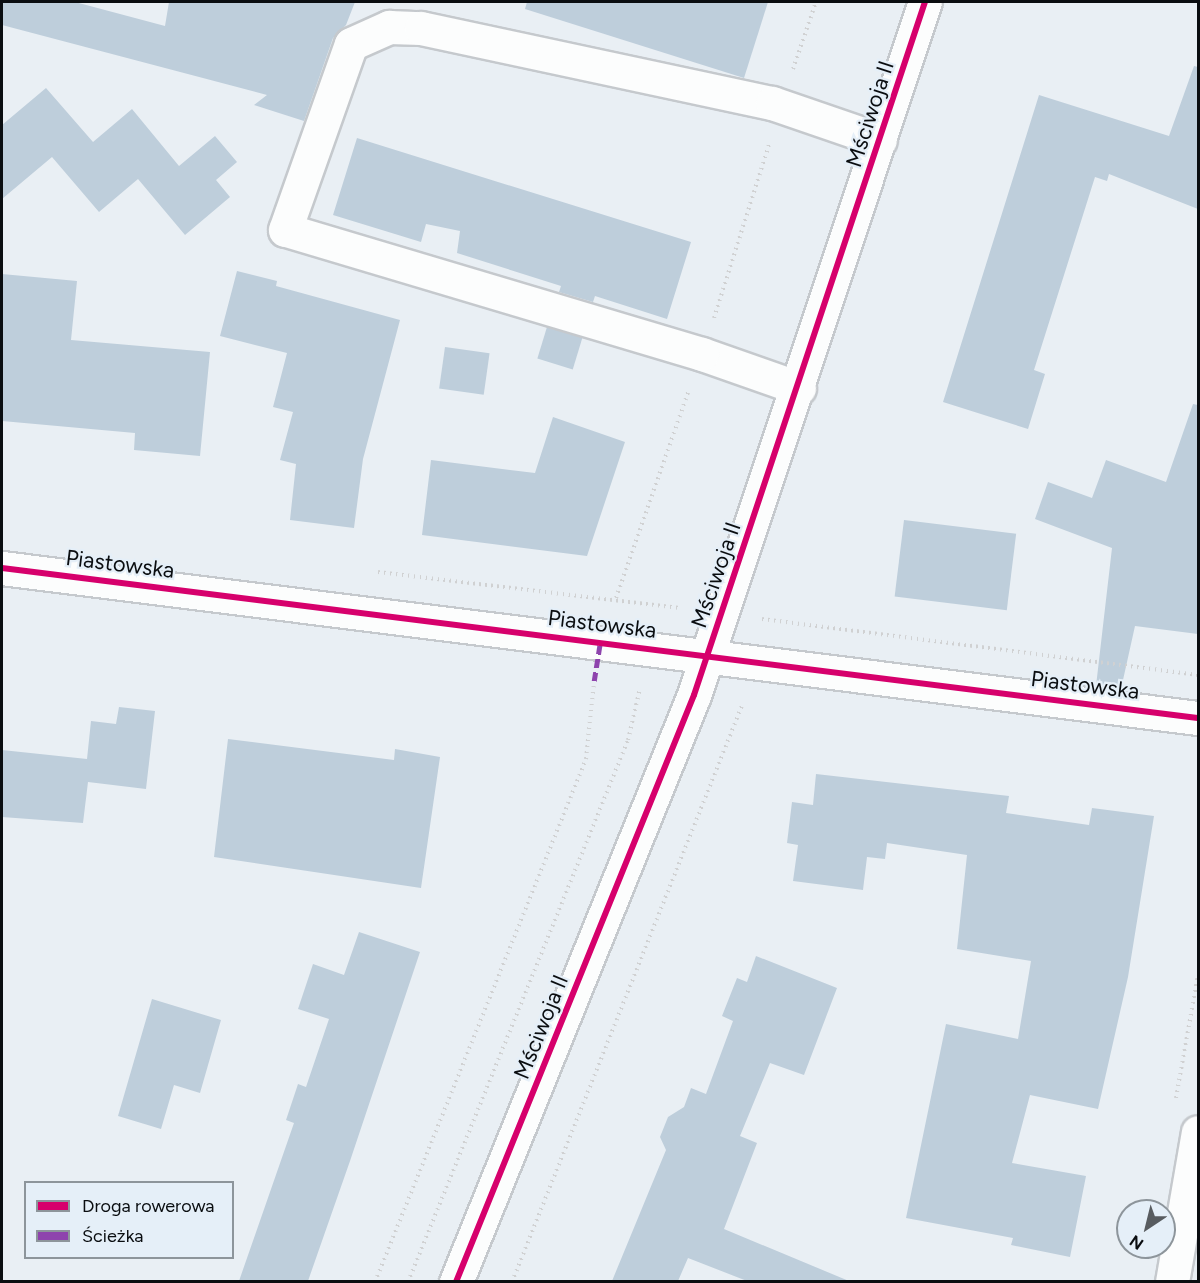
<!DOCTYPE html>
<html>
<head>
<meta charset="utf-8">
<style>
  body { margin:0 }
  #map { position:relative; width:1200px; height:1283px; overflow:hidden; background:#e9eff4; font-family:Figtree,sans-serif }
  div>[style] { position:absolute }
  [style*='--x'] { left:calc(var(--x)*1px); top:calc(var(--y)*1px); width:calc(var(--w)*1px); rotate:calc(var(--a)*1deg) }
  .building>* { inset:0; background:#becedb; transform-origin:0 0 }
  .path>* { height:4px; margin-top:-2px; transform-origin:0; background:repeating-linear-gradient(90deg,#d0d1d2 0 1.5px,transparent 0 6px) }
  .roads { filter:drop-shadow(2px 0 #c5c9cd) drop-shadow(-2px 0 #c5c9cd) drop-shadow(0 2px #c5c9cd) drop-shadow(0 -2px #c5c9cd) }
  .minor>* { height:33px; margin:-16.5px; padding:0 16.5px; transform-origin:16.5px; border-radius:16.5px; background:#fcfdfd }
  .quiet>* { height:4.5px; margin-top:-2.25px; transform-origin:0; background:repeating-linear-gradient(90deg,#8e44ad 0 9px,transparent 0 13.5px) }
  .cycleway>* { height:6px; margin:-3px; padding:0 3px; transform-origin:3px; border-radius:3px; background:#d6006c }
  span { translate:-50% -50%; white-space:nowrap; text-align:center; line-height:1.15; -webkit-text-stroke:4.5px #e5eff8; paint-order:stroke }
  .street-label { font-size:22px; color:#0a0d10 }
  .frame { position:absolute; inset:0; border:3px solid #0a0d10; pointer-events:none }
  .legend { position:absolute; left:24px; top:1181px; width:210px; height:78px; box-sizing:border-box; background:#e5eff8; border:2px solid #8d959b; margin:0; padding:8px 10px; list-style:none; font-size:18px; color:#0a0d10 }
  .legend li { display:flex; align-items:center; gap:12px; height:30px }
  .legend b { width:30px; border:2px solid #8d959b }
  .north { position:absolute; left:1116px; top:1199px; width:60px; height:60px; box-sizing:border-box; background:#e5eff8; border:2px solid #8d959b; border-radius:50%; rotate:215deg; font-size:16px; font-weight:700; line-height:24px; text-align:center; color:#0a0d10 }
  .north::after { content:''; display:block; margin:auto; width:21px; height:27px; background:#585c60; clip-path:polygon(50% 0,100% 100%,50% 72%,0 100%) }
</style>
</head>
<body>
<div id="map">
  <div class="building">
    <div style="clip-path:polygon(2px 2px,75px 2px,165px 26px,169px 2px,355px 2px,346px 25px,333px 38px,304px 121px,254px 105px,267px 95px,2px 25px)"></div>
    <div style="clip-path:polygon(527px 2px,768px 2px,744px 78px,525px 9px)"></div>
    <div style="clip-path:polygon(1194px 66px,1198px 67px,1198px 209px,1109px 174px,1107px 181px,1095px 177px,1034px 370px,1045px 374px,1028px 429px,943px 402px,1039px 95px,1169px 136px)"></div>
    <div style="clip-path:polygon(46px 88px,93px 142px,132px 109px,179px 166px,215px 136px,237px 162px,216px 180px,230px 197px,185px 235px,138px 179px,99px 212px,52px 157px,2px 199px,2px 125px)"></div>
    <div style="clip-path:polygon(357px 138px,691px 242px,667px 319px,595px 296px,593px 302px,559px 292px,561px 286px,457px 253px,460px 231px,426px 224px,421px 242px,333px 215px)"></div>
    <div style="clip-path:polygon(237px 271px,277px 281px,276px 286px,400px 320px,363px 459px,354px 528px,290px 520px,296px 464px,280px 460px,293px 412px,273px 407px,287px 353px,220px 336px)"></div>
    <div style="clip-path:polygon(2px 274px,77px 281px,71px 340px,210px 352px,200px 456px,134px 450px,135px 433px,2px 421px)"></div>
    <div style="left:547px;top:327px;width:37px;height:33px;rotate:17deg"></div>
    <div style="left:445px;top:347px;width:45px;height:42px;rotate:8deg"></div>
    <div style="clip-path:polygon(1193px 404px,1198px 405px,1198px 634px,1135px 626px,1121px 689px,1096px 686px,1112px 548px,1035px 519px,1048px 482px,1092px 498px,1106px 460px,1166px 482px)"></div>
    <div style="clip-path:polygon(553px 417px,625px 442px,587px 556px,422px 535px,431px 460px,535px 473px)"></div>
    <div style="left:904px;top:520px;width:113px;height:77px;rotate:7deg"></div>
    <div style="clip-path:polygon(119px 707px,155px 711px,146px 789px,88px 782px,83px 823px,2px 817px,2px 750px,87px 759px,91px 721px,116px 724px)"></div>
    <div style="clip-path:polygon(228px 739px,394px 760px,395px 749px,440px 757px,421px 888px,214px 857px)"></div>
    <div style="clip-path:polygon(816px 774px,1009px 796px,1006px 813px,1089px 825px,1092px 808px,1154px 816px,1128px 977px,1098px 1109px,1030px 1095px,1012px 1163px,1086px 1176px,1070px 1257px,1011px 1245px,1013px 1238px,906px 1218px,946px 1024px,1018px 1039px,1031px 961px,957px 949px,967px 855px,887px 843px,885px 859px,867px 857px,863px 890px,793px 881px,798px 845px,787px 843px,792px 802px,813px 805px)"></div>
    <div style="clip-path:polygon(359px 932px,420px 952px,350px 1161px,308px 1281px,239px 1281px,294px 1123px,286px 1120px,298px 1084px,306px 1087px,329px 1019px,298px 1009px,313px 964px,344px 975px)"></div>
    <div style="clip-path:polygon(756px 956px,837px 988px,804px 1075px,770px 1063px,740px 1136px,757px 1143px,724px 1229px,849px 1281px,747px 1281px,688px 1258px,678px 1281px,612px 1281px,666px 1150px,660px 1137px,668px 1117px,684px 1107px,691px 1088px,706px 1094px,733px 1021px,722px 1016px,737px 978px,747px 982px)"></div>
    <div style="clip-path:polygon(152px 999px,221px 1020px,200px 1093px,174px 1085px,161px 1129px,118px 1116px)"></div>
  </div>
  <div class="path">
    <div style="--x:793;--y:69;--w:71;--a:-71.1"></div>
    <div style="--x:714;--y:318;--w:182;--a:-72.4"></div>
    <div style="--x:378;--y:572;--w:304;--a:6.8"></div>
    <div style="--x:616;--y:598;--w:220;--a:-70.7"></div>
    <div style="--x:762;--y:619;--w:440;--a:7.3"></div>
    <div style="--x:1176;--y:1098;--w:125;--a:-79.9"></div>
    <div style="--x:375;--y:1282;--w:564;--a:-68.03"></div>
    <div style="--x:586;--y:759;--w:77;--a:-84.1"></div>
    <div style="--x:408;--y:1282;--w:585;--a:-67.91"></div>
    <div style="--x:628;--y:740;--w:53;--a:-77"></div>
    <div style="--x:512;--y:1282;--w:623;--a:-68.25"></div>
  </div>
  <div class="roads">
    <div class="minor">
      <div style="--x:799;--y:388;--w:103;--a:-160.7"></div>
      <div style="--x:702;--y:354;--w:435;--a:-163.4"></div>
      <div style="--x:285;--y:230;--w:197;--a:-70.5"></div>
      <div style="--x:351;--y:44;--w:42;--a:-24.1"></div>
      <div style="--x:389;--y:27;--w:32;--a:2"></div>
      <div style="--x:421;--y:28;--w:359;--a:12.1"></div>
      <div style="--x:772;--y:103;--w:114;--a:18.9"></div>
      <div style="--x:2;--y:568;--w:1205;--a:7.15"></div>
      <div style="--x:456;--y:1282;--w:633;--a:-67.93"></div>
      <div style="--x:694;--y:695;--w:730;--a:-71.57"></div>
      <div style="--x:1172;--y:1282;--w:152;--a:-80.2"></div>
    </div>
  </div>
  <div class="quiet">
    <div style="--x:594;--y:681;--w:39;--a:-81"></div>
  </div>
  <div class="cycleway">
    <div style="--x:2;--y:568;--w:1205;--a:7.15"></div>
    <div style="--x:456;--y:1282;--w:633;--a:-67.93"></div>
    <div style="--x:694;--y:695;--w:730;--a:-71.57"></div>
  </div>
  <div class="street-label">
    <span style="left:870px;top:114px;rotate:-72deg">Mściwoja II</span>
    <span style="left:120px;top:564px;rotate:7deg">Piastowska</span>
    <span style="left:716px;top:575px;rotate:-71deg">Mściwoja II</span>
    <span style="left:602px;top:624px;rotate:7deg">Piastowska</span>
    <span style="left:1085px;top:685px;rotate:7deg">Piastowska</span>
    <span style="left:541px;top:1027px;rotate:-68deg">Mściwoja II</span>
  </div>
  <div class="frame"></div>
  <ul class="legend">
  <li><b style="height:8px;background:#d6006c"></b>Droga rowerowa</li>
  <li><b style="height:8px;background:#8e44ad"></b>Ścieżka</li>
  </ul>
  <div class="north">N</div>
</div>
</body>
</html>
